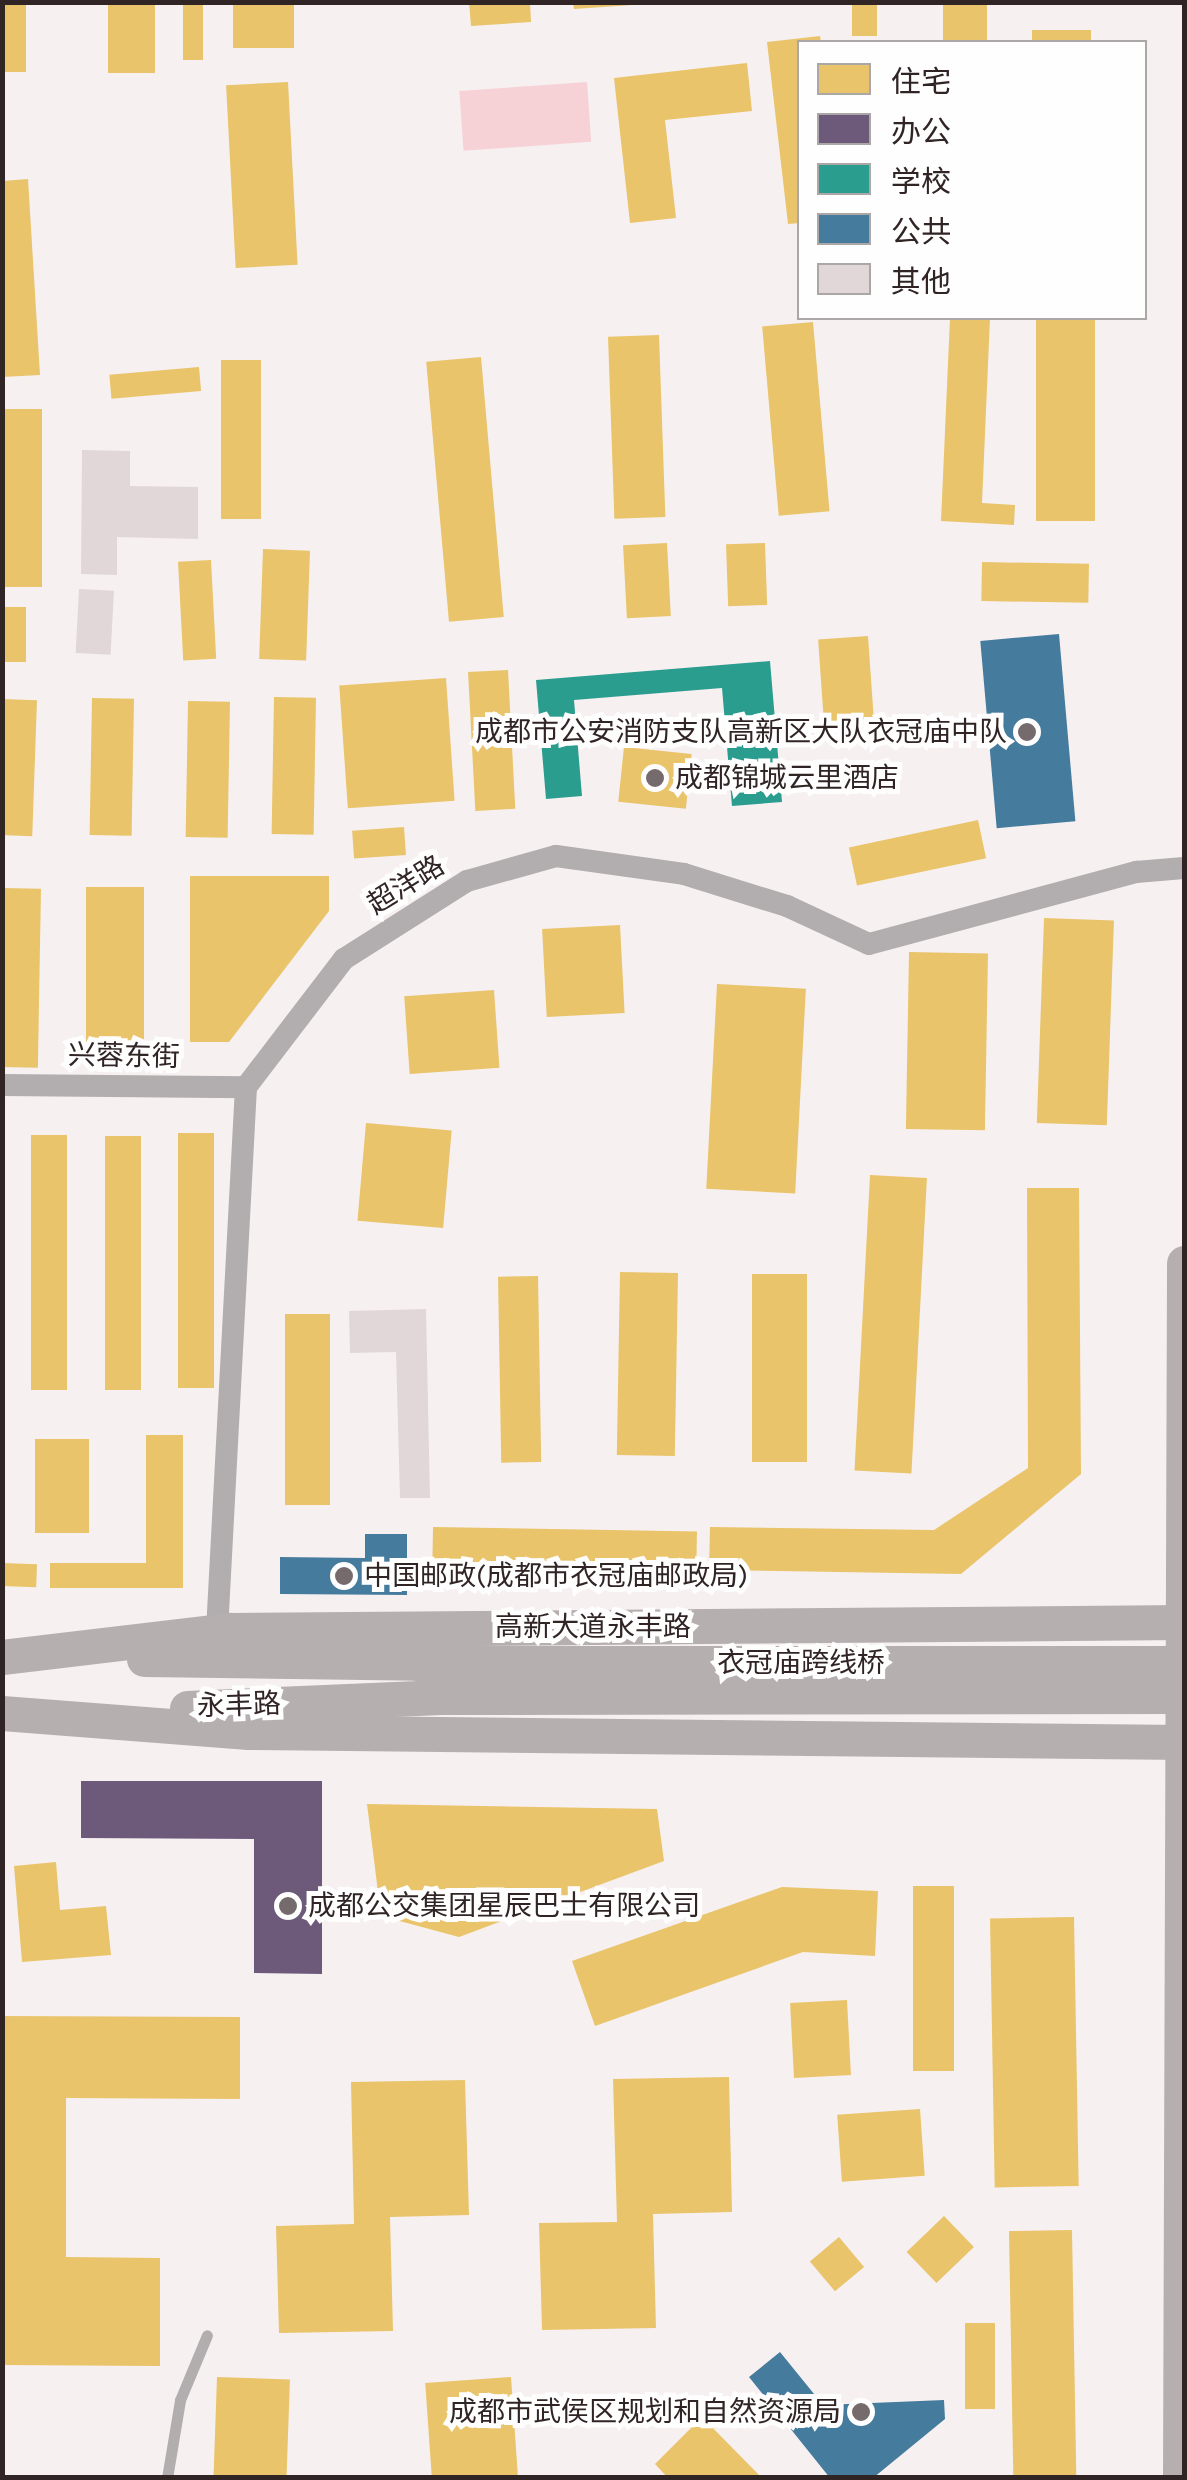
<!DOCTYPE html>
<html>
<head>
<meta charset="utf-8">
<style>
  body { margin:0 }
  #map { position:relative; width:1187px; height:2480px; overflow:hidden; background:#f7f0f1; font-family:Karla,"Noto Sans SC",sans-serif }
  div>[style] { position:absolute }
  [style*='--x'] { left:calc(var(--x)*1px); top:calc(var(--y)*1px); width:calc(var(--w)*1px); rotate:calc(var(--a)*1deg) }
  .green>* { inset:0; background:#f6d2d7; transform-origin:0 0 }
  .homes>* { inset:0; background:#e9c46a; transform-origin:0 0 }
  .offices>* { inset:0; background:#6d597a }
  .schools>* { inset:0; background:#2a9d8f }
  .public>* { inset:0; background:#457b9d; transform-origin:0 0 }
  .building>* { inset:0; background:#e1d7d8; transform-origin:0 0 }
  .service>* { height:11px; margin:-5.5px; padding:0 5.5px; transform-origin:5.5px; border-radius:5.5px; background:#b2adae }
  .minor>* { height:22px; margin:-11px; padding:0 11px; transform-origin:11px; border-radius:11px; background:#b2adae }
  .primary>* { height:35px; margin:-17.5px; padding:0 17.5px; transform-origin:17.5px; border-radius:17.5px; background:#b6afb0 }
  .primary-bridge>* { height:35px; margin:-17.5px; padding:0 17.5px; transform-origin:17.5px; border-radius:17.5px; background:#b6afb0 }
  .dots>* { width:28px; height:28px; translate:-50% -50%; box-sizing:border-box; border:5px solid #fefefe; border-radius:50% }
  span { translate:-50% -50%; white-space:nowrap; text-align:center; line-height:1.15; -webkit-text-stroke:10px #fefefe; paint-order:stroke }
  .poi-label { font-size:28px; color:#302425 }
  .right { translate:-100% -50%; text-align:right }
  .left { translate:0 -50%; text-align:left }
  .street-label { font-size:28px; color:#302425 }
  .frame { position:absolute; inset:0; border:5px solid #302425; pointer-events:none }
  .legend { position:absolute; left:797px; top:40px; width:350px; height:280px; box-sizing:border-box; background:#fefefe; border:2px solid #aca7a7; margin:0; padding:12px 18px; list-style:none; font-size:30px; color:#302425 }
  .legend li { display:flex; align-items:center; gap:20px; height:50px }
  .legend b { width:50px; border:2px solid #aca7a7 }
</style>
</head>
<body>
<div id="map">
  <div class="green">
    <div style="left:587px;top:82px;width:60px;height:128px;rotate:86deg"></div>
  </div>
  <div class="homes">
    <div style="left:2px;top:2px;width:24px;height:70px"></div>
    <div style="left:108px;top:2px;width:47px;height:71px"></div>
    <div style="left:183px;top:2px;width:20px;height:58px"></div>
    <div style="left:233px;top:2px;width:61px;height:46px"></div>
    <div style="clip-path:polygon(469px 2px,530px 2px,531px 22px,471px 26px)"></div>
    <div style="clip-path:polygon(573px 2px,632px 2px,632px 5px,574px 9px)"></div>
    <div style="left:852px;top:2px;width:25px;height:34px"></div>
    <div style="left:943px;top:2px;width:44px;height:40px"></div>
    <div style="left:1091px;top:30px;width:12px;height:59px;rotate:90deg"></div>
    <div style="clip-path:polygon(820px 36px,821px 42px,800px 42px,800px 223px,788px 224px,767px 42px)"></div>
    <div style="clip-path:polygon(747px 63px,752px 111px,665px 120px,676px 218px,630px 223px,614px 78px)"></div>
    <div style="left:288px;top:82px;width:183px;height:62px;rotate:87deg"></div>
    <div style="clip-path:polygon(28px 179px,40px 375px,2px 377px,2px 181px)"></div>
    <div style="clip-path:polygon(950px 318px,990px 318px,982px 503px,1015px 505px,1014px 525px,941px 521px)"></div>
    <div style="left:1036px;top:318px;width:59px;height:203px"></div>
    <div style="left:813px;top:322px;width:190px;height:51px;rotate:85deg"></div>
    <div style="left:659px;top:335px;width:182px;height:51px;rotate:88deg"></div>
    <div style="left:481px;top:357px;width:261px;height:55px;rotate:85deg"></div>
    <div style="left:221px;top:360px;width:40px;height:159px"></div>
    <div style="left:199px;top:367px;width:24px;height:90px;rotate:85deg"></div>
    <div style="left:2px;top:409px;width:40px;height:178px"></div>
    <div style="left:667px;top:543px;width:73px;height:44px;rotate:87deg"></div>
    <div style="left:765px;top:543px;width:62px;height:39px;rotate:88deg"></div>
    <div style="left:263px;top:549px;width:47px;height:110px;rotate:2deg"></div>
    <div style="left:211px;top:560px;width:99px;height:33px;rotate:87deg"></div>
    <div style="left:982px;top:562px;width:107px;height:39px;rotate:1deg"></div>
    <div style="left:2px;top:607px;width:24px;height:55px"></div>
    <div style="left:868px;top:636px;width:83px;height:50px;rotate:86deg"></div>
    <div style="left:508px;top:670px;width:139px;height:40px;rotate:87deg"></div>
    <div style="left:446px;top:678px;width:123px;height:107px;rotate:86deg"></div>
    <div style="left:274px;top:697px;width:42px;height:137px;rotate:1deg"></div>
    <div style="left:92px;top:698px;width:42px;height:137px;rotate:1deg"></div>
    <div style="left:2px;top:699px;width:35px;height:136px;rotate:2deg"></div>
    <div style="left:188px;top:701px;width:42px;height:136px;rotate:1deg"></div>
    <div style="left:624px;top:747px;width:68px;height:55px;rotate:6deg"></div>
    <div style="left:978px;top:820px;width:39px;height:132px;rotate:78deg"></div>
    <div style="left:404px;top:827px;width:28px;height:52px;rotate:86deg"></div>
    <div style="clip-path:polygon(190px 876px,329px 876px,329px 911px,229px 1042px,190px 1042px)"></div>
    <div style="left:86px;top:887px;width:58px;height:178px"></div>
    <div style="left:2px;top:888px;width:39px;height:179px;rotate:1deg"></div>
    <div style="left:1044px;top:918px;width:70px;height:205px;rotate:2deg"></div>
    <div style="left:620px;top:925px;width:88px;height:78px;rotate:87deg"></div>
    <div style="left:909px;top:952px;width:79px;height:177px;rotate:1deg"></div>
    <div style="left:717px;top:984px;width:89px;height:205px;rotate:3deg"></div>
    <div style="left:494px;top:990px;width:78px;height:90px;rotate:86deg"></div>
    <div style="left:366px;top:1123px;width:86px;height:98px;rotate:5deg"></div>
    <div style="left:178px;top:1133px;width:36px;height:255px"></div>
    <div style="left:31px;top:1135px;width:36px;height:255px"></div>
    <div style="left:105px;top:1136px;width:36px;height:254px"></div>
    <div style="left:870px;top:1175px;width:57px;height:296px;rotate:3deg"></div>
    <div style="clip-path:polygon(1027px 1188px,1079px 1188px,1081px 1474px,961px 1574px,709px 1570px,710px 1527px,934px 1530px,1028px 1468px)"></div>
    <div style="left:620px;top:1272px;width:58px;height:183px;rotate:1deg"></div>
    <div style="left:752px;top:1274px;width:55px;height:188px"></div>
    <div style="left:538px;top:1276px;width:186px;height:40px;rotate:89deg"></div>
    <div style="left:285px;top:1314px;width:45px;height:191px"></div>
    <div style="clip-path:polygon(146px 1435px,183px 1435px,183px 1588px,50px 1588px,50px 1563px,146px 1563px)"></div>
    <div style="left:35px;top:1439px;width:54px;height:94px"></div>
    <div style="left:433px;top:1527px;width:264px;height:45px;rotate:1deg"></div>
    <div style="left:2px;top:1563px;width:35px;height:23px;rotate:2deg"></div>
    <div style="clip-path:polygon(367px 1804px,657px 1809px,664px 1861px,459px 1937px,381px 1916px)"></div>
    <div style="clip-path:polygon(56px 1862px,60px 1910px,106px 1906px,111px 1955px,22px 1962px,14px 1866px)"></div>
    <div style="left:913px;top:1886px;width:41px;height:185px"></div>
    <div style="clip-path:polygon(782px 1887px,878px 1891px,875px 1956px,803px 1952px,595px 2026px,572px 1961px)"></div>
    <div style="left:1074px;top:1917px;width:269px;height:84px;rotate:89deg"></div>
    <div style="left:847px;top:2000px;width:75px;height:57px;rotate:87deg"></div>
    <div style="clip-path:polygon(2px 2016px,240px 2017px,240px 2099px,66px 2098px,66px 2257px,160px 2258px,160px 2366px,2px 2365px)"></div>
    <div style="clip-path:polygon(729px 2077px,732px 2212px,653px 2214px,656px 2328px,542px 2330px,539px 2223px,617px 2222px,613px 2079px)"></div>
    <div style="clip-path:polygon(465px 2080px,469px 2215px,390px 2217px,393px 2331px,279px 2333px,276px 2226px,354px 2224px,351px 2082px)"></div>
    <div style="left:920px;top:2109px;width:67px;height:83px;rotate:86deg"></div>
    <div style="left:944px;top:2216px;width:43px;height:52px;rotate:46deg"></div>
    <div style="left:1072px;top:2230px;width:248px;height:63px;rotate:89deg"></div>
    <div style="left:839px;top:2237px;width:39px;height:38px;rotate:50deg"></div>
    <div style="left:965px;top:2323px;width:30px;height:86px"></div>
    <div style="left:217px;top:2377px;width:73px;height:101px;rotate:2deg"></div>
    <div style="left:511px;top:2377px;width:101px;height:86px;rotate:86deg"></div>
    <div style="clip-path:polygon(702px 2417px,762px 2478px,668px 2478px,655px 2464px)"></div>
  </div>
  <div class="offices">
    <div style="clip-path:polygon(81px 1781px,322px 1781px,322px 1974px,254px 1973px,254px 1839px,81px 1838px)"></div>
  </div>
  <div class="schools">
    <div style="clip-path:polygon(770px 661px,782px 802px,732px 806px,722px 688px,574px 700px,582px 796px,546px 799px,536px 680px)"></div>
  </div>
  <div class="public">
    <div style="left:1059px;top:634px;width:188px;height:79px;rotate:85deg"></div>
    <div style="clip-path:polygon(365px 1534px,407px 1534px,407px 1595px,280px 1594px,280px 1557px,365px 1558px)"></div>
    <div style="clip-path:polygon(780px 2352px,823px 2405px,944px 2400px,945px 2419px,873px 2478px,830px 2478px,749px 2377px)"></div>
  </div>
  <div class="building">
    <div style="clip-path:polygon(82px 450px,130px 451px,130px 486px,198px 487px,198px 539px,117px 537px,117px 575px,81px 574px)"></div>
    <div style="left:79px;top:589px;width:35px;height:64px;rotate:3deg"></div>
    <div style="clip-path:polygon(426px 1309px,430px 1498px,400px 1498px,396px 1352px,350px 1353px,349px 1311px)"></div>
  </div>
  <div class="service">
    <div style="--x:167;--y:2478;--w:79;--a:-80.5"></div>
    <div style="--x:180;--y:2400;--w:70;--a:-67.4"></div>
  </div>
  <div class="minor">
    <div style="--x:2;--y:1085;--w:244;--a:0.5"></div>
    <div style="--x:217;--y:1631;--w:545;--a:-86.95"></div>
    <div style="--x:246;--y:1087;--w:161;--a:-52.6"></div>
    <div style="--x:344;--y:959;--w:146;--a:-32.4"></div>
    <div style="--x:467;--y:881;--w:92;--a:-15.7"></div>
    <div style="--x:556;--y:856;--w:129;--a:8"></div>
    <div style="--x:684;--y:874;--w:108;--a:17.3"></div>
    <div style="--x:787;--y:906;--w:90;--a:24.9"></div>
    <div style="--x:869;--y:944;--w:277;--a:-15.1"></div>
    <div style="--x:1136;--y:872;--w:48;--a:-4.8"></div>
  </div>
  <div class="primary">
    <div style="--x:2;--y:1657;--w:230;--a:-6.8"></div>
    <div style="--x:230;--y:1630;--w:954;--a:-0.48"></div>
    <div style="--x:144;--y:1659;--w:274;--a:0.8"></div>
    <div style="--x:187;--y:1708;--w:254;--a:-2.5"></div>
    <div style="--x:2;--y:1713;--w:247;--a:4.4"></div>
    <div style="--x:248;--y:1732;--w:936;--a:0.61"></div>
    <div style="--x:1180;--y:2478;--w:1215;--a:-89.81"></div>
  </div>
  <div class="primary-bridge">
    <div style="--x:418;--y:1663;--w:766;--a:0"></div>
    <div style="--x:441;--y:1697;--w:743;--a:-0.08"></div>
  </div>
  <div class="dots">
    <div style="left:1027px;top:732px;background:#766b6c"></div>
    <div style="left:655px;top:778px;background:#766b6c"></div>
    <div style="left:344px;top:1576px;background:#766b6c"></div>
    <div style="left:288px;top:1906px;background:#766b6c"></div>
    <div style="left:861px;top:2412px;background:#766b6c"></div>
  </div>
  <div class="poi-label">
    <span class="right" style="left:1007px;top:732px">成都市公安消防支队高新区大队衣冠庙中队</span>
    <span class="left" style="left:675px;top:778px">成都锦城云里酒店</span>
    <span class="left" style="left:364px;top:1576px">中国邮政(成都市衣冠庙邮政局)</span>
    <span class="left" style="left:308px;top:1906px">成都公交集团星辰巴士有限公司</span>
    <span class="right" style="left:841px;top:2412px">成都市武侯区规划和自然资源局</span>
  </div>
  <div class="street-label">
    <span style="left:406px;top:885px;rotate:-32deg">超洋路</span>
    <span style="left:124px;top:1056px;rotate:1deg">兴蓉东街</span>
    <span style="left:593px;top:1627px">高新大道永丰路</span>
    <span style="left:801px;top:1663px">衣冠庙跨线桥</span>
    <span style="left:239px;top:1705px;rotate:-2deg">永丰路</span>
  </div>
  <div class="frame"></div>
  <ul class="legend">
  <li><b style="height:28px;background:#e9c46a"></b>住宅</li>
  <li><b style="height:28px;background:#6d597a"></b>办公</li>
  <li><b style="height:28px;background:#2a9d8f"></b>学校</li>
  <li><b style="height:28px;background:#457b9d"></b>公共</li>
  <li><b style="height:28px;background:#e1d7d8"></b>其他</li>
  </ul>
</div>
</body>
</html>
